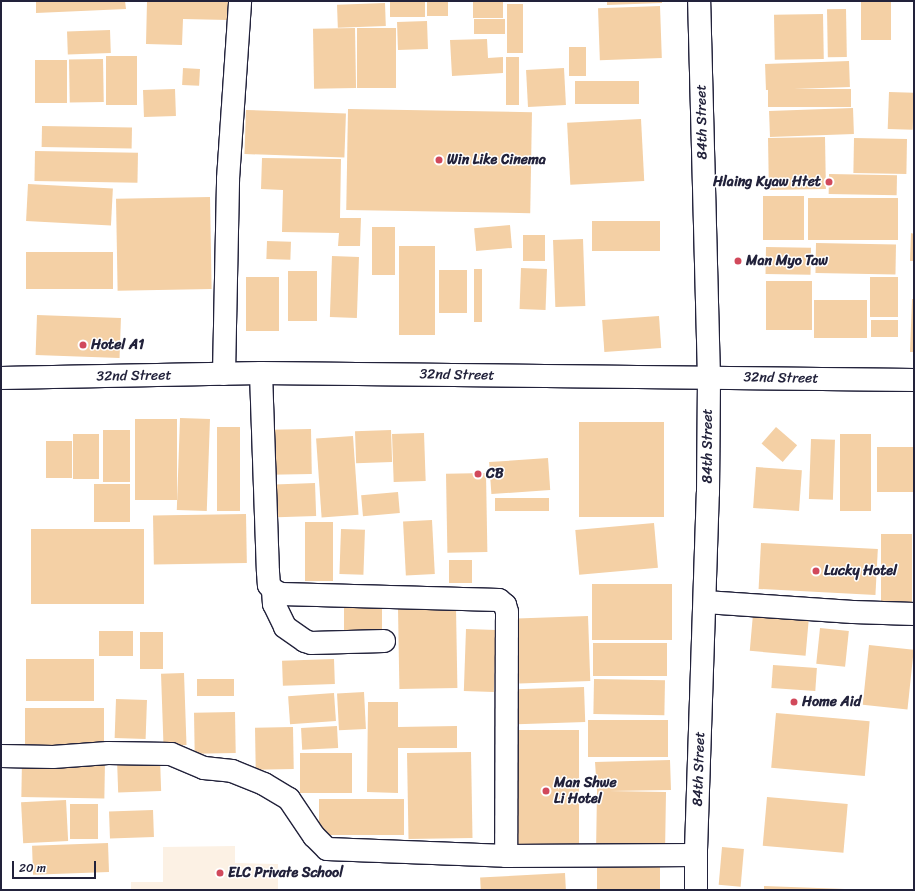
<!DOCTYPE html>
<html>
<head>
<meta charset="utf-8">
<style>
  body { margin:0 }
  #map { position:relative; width:915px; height:891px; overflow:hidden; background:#fff; font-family:Sriracha,sans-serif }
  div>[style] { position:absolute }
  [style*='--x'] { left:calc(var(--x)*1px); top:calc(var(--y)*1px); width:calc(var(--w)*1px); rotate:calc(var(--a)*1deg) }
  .built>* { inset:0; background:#fcf1e4 }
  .building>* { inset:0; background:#f4d0a5; transform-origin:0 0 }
  .roads { filter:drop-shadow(1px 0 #22223b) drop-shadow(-1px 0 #22223b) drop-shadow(0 1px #22223b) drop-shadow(0 -1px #22223b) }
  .minor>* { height:22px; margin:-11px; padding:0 11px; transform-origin:11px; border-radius:11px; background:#fff }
  .secondary>* { height:22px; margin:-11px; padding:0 11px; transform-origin:11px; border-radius:11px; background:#fff }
  .dots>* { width:11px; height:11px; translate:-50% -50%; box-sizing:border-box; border:2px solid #fff; border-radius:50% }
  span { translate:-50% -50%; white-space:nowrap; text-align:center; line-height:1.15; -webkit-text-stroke:3px #fff; paint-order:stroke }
  .street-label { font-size:14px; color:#22223b }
  .poi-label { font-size:14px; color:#22223b; font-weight:700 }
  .left { translate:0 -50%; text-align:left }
  .right { translate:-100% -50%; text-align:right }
  .frame { position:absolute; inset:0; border:2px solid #22223b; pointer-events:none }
  .scale { position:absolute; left:12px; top:861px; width:84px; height:18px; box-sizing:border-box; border:2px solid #22223b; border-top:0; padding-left:5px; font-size:12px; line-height:14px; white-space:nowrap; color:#22223b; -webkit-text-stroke:3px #fff; paint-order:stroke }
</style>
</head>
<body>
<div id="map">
  <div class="built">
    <div style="clip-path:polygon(235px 846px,235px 863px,278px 864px,278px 890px,131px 890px,131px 882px,163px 882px,163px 847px)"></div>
  </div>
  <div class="building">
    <div style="clip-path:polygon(36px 1px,125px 1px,126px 9px,36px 13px)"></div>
    <div style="clip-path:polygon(147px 1px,228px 1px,228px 20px,183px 19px,182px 45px,146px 44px)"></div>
    <div style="left:390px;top:1px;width:35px;height:16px"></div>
    <div style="left:427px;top:1px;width:21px;height:15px"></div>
    <div style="left:473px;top:1px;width:30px;height:17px"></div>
    <div style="clip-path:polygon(607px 1px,662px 1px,662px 3px,607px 5px)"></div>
    <div style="left:861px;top:1px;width:30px;height:39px"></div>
    <div style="left:385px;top:3px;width:23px;height:48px;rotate:88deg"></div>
    <div style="left:507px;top:4px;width:16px;height:49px"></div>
    <div style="left:660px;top:6px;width:52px;height:62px;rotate:88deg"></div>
    <div style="left:846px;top:9px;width:48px;height:19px;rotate:89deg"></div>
    <div style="left:823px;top:14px;width:45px;height:49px;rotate:89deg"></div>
    <div style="left:505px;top:19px;width:15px;height:31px;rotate:90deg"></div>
    <div style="left:427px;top:21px;width:28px;height:30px;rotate:88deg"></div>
    <div style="left:355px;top:28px;width:60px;height:42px;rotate:89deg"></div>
    <div style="left:357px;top:28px;width:39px;height:60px"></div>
    <div style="left:110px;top:30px;width:23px;height:43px;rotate:88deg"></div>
    <div style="clip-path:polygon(487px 39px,488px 58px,503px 57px,503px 73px,452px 76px,450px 40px)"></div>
    <div style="left:569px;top:47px;width:17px;height:29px"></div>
    <div style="left:106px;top:56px;width:31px;height:49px"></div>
    <div style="left:506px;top:57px;width:13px;height:48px"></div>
    <div style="left:103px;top:59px;width:43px;height:34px;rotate:89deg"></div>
    <div style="left:35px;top:60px;width:32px;height:43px"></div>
    <div style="left:849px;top:61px;width:26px;height:84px;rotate:88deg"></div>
    <div style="left:183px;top:68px;width:17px;height:17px;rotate:3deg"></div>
    <div style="left:564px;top:68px;width:37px;height:38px;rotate:87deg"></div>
    <div style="left:639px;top:81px;width:23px;height:64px;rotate:90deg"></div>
    <div style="left:175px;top:89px;width:27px;height:32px;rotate:88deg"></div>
    <div style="left:851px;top:89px;width:18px;height:83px;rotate:90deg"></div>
    <div style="left:889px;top:92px;width:25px;height:37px;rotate:2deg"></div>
    <div style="left:853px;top:108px;width:26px;height:84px;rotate:88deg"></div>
    <div style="left:348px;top:109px;width:184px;height:101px;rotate:1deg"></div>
    <div style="left:246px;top:110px;width:100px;height:44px;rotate:2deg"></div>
    <div style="left:641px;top:119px;width:62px;height:74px;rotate:87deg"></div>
    <div style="left:42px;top:126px;width:90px;height:21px;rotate:1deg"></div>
    <div style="left:825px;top:137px;width:52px;height:57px;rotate:89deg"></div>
    <div style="left:854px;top:138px;width:53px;height:35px;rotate:1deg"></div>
    <div style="left:35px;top:151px;width:103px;height:30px;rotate:1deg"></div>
    <div style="clip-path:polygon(262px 158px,341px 159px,340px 218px,361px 218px,360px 246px,338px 246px,339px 233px,282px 232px,283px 190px,261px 189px)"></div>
    <div style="left:829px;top:174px;width:68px;height:20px;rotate:1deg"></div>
    <div style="left:28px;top:184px;width:85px;height:37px;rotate:3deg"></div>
    <div style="left:763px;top:196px;width:41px;height:44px"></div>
    <div style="left:210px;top:197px;width:92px;height:94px;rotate:89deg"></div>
    <div style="left:898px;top:198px;width:42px;height:90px;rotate:90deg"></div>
    <div style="left:660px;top:221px;width:30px;height:68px;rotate:90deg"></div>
    <div style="left:510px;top:225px;width:23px;height:36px;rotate:85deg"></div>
    <div style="left:372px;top:227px;width:23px;height:48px"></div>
    <div style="clip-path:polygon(911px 233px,914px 234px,914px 261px,910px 261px)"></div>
    <div style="left:523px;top:235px;width:22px;height:26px"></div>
    <div style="left:583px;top:239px;width:67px;height:30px;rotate:88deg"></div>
    <div style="left:267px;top:241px;width:24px;height:18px;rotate:2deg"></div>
    <div style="left:816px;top:243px;width:80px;height:30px;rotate:1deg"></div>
    <div style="left:399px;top:246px;width:36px;height:89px"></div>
    <div style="left:766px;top:247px;width:45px;height:27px;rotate:1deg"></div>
    <div style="left:26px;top:252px;width:87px;height:37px"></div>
    <div style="left:332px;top:256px;width:27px;height:61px;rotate:2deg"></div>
    <div style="left:521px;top:268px;width:26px;height:41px;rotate:2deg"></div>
    <div style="left:474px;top:269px;width:8px;height:53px"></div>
    <div style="left:439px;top:270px;width:28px;height:43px"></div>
    <div style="left:288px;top:271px;width:29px;height:50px"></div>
    <div style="left:279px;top:277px;width:54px;height:33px;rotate:90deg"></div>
    <div style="left:870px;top:277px;width:28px;height:40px"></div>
    <div style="left:766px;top:281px;width:46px;height:49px"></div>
    <div style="clip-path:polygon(912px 299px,914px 299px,914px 352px,910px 352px)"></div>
    <div style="left:814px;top:300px;width:53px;height:38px"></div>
    <div style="left:37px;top:315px;width:84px;height:40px;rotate:2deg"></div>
    <div style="left:659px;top:316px;width:32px;height:57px;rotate:86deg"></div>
    <div style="left:871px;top:320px;width:27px;height:17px"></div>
    <div style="left:180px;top:418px;width:30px;height:92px;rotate:2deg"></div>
    <div style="left:135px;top:419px;width:42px;height:81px"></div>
    <div style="left:579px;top:422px;width:85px;height:95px"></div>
    <div style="left:217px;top:427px;width:23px;height:84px"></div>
    <div style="left:776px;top:427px;width:28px;height:22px;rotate:41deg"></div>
    <div style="left:311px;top:429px;width:45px;height:42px;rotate:89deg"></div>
    <div style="left:130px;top:430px;width:52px;height:27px;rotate:90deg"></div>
    <div style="left:391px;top:430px;width:32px;height:36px;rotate:88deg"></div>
    <div style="left:424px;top:433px;width:48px;height:32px;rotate:88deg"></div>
    <div style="left:99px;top:434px;width:45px;height:26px;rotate:90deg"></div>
    <div style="left:840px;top:434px;width:31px;height:77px"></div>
    <div style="left:353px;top:436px;width:79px;height:37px;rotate:86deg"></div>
    <div style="left:811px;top:439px;width:24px;height:60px;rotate:2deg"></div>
    <div style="left:72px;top:441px;width:37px;height:26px;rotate:90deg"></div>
    <div style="left:877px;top:447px;width:37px;height:45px"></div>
    <div style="left:548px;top:458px;width:32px;height:59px;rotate:86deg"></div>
    <div style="left:756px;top:467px;width:46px;height:41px;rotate:4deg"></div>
    <div style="left:486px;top:473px;width:79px;height:40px;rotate:89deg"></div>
    <div style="left:315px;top:483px;width:33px;height:47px;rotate:88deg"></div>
    <div style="left:130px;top:484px;width:38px;height:36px;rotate:90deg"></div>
    <div style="left:398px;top:492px;width:21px;height:37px;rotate:85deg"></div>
    <div style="left:549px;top:498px;width:13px;height:54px;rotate:90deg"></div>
    <div style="left:246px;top:514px;width:49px;height:93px;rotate:89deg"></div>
    <div style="left:432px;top:520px;width:54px;height:29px;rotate:87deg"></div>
    <div style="left:305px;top:522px;width:28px;height:59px"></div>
    <div style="left:654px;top:523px;width:45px;height:79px;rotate:85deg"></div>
    <div style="left:31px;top:529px;width:113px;height:75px"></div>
    <div style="left:341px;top:529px;width:24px;height:45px;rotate:2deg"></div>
    <div style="left:881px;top:534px;width:31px;height:78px"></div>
    <div style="left:761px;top:543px;width:117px;height:46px;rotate:3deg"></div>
    <div style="left:449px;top:560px;width:23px;height:23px"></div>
    <div style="left:672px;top:584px;width:56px;height:80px;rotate:90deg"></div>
    <div style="left:344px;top:607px;width:38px;height:27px"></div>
    <div style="left:456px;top:608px;width:80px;height:58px;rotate:89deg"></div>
    <div style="left:753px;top:614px;width:56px;height:37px;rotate:5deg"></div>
    <div style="left:588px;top:616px;width:65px;height:71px;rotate:88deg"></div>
    <div style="left:820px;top:628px;width:29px;height:36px;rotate:6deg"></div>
    <div style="left:466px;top:629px;width:30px;height:62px;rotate:2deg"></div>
    <div style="left:133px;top:631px;width:25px;height:34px;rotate:90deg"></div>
    <div style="left:140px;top:632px;width:23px;height:37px"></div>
    <div style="left:667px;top:643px;width:33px;height:74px;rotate:90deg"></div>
    <div style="left:869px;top:645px;width:45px;height:60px;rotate:6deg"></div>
    <div style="left:26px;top:659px;width:68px;height:42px"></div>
    <div style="left:334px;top:659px;width:25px;height:52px;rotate:88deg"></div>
    <div style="left:773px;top:665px;width:44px;height:23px;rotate:4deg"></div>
    <div style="left:184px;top:673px;width:72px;height:23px;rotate:88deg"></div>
    <div style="left:197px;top:679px;width:37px;height:17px"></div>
    <div style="left:594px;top:679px;width:71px;height:35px;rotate:1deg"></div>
    <div style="left:584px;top:687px;width:35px;height:68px;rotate:88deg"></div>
    <div style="left:364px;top:692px;width:37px;height:27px;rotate:87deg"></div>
    <div style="left:334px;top:693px;width:28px;height:46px;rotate:86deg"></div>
    <div style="left:116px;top:699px;width:31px;height:39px;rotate:2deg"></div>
    <div style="clip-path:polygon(368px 702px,398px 702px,398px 727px,457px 726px,457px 748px,398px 748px,398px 793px,367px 792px)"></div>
    <div style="left:104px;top:708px;width:37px;height:79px;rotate:90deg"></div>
    <div style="left:235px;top:712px;width:41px;height:41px;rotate:89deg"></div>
    <div style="left:776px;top:713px;width:94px;height:55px;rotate:5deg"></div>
    <div style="left:588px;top:720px;width:80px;height:37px"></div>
    <div style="left:337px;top:726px;width:22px;height:36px;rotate:87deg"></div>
    <div style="left:293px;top:727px;width:42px;height:38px;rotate:89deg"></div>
    <div style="left:513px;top:730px;width:66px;height:122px"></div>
    <div style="left:471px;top:752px;width:86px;height:64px;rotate:89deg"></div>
    <div style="left:300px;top:753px;width:52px;height:40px"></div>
    <div style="left:160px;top:758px;width:33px;height:43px;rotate:88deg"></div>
    <div style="left:22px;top:760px;width:83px;height:37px;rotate:1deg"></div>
    <div style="clip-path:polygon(670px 760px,671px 790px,609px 791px,666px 792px,665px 854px,596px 853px,597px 791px,595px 762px)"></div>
    <div style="left:767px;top:797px;width:81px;height:49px;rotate:5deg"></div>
    <div style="left:319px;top:799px;width:85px;height:36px"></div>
    <div style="left:66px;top:800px;width:41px;height:45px;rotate:87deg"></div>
    <div style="left:70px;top:804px;width:28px;height:35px"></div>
    <div style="left:153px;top:810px;width:27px;height:44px;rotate:88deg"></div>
    <div style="left:108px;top:843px;width:29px;height:76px;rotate:88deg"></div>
    <div style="left:722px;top:847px;width:22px;height:38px;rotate:5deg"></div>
    <div style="left:597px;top:859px;width:63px;height:30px"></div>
    <div style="left:565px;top:873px;width:17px;height:85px;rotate:87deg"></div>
    <div style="clip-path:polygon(764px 886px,845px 889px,845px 890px,764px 890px)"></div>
  </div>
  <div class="roads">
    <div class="minor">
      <div style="--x:261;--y:373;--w:199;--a:88"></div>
      <div style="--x:268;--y:572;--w:13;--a:86"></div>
      <div style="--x:269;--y:585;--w:6;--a:51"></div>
      <div style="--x:273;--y:590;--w:9;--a:27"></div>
      <div style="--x:281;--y:594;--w:218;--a:1.6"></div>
      <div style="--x:499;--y:600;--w:8;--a:40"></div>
      <div style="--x:505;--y:605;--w:7;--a:74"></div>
      <div style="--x:507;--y:612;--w:244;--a:90.2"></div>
      <div style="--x:506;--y:856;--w:190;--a:-0.3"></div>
      <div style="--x:224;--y:374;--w:195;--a:-88.8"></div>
      <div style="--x:228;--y:179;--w:178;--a:-86.1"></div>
      <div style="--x:1;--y:378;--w:260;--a:-1.1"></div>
      <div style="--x:261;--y:373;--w:653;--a:0.61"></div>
      <div style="--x:273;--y:590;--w:14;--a:86"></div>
      <div style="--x:274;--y:604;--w:25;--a:64"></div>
      <div style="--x:285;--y:627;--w:24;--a:35"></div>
      <div style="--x:305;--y:641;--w:6;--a:18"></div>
      <div style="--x:311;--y:643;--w:73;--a:-1.6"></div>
      <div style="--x:705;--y:602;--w:148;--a:3.9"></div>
      <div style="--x:853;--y:612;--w:61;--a:1.9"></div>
      <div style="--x:1;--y:756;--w:52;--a:1.1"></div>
      <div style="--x:53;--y:757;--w:55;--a:-4.2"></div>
      <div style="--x:108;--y:753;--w:63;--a:0.9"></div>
      <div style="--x:171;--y:754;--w:36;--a:23"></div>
      <div style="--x:204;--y:768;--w:28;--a:6"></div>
      <div style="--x:232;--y:771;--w:35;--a:22"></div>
      <div style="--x:264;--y:784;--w:29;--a:31"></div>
      <div style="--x:289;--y:799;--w:45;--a:56"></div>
      <div style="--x:314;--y:836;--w:18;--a:45"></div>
      <div style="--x:327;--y:849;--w:179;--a:2.2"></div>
    </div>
    <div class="secondary">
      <div style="--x:696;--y:890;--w:40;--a:-90"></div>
      <div style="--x:696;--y:850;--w:357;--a:-88.1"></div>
      <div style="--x:708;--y:493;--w:115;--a:-89.5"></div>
      <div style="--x:709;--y:378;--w:377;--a:-91.5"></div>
    </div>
  </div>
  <div class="dots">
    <div style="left:439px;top:160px;background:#d1495b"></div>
    <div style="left:829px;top:182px;background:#d1495b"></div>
    <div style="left:738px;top:261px;background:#d1495b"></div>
    <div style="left:83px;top:345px;background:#d1495b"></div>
    <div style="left:478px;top:474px;background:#d1495b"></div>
    <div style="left:816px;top:571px;background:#d1495b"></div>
    <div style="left:794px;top:702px;background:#d1495b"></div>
    <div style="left:546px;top:791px;background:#d1495b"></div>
    <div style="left:220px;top:873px;background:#d1495b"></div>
  </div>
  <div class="street-label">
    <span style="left:702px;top:122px;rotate:-91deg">84th Street</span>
    <span style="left:457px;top:375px;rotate:1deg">32nd Street</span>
    <span style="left:134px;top:376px;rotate:-1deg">32nd Street</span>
    <span style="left:781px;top:378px;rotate:1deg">32nd Street</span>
    <span style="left:708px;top:446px;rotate:-90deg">84th Street</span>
    <span style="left:699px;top:769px;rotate:-88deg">84th Street</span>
  </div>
  <div class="poi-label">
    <span class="left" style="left:447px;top:160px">Win Like Cinema</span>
    <span class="right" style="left:821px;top:182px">Hlaing Kyaw Htet</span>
    <span class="left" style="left:746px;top:261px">Man Myo Taw</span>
    <span class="left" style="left:91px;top:345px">Hotel A1</span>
    <span class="left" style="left:486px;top:474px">CB</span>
    <span class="left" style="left:824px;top:571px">Lucky Hotel</span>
    <span class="left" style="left:802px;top:702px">Home Aid</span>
    <span class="left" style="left:554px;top:791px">Man Shwe<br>Li Hotel</span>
    <span class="left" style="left:228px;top:873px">ELC Private School</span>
  </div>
  <div class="frame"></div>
  <div class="scale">20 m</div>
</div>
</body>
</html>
